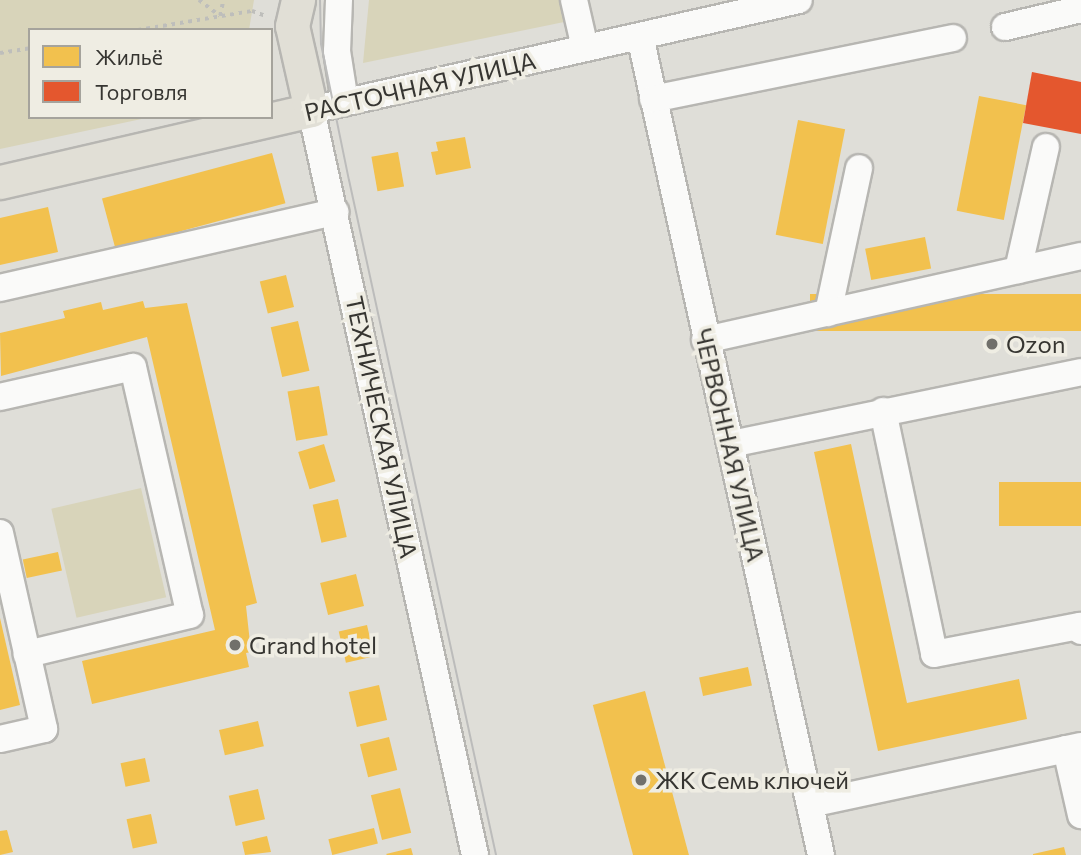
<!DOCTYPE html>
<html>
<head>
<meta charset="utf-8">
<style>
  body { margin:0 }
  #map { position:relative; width:1081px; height:855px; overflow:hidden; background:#dfded8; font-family:Commissioner,sans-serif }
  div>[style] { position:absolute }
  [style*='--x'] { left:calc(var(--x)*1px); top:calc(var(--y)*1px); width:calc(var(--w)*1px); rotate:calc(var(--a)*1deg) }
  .green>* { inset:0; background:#d8d4ba; transform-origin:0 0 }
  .homes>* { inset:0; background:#f2c14e; transform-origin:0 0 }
  .shops>* { inset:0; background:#e4572e }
  .path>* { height:3.5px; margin-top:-1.75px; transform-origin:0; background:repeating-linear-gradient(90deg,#bebebb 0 3.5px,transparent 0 8.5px) }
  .roads { filter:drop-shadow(2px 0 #b7b6b2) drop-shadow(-2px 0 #b7b6b2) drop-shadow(0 2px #b7b6b2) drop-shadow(0 -2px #b7b6b2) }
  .minor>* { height:26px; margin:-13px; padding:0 13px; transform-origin:13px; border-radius:13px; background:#fafaf9 }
  .major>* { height:33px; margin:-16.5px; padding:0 16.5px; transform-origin:16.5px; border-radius:16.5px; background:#e1dfd6 }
  .tram>* { height:2px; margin:-1px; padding:0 1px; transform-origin:1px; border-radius:1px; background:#bcbcbb }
  .dots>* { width:19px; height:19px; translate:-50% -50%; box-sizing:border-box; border:4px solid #efede3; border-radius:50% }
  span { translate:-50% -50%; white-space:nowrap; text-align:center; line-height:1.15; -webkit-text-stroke:7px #efede3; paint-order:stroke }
  .street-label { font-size:24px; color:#363531 }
  .poi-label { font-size:24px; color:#363531 }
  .left { translate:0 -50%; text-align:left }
  .legend { position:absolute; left:28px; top:28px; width:245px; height:91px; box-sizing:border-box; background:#efede3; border:2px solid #a5a39c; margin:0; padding:9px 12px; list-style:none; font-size:21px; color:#363531 }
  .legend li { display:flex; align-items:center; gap:14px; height:35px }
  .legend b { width:35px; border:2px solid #a5a39c }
</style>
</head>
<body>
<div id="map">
  <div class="green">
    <div style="clip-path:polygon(0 0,254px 0,249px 30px,30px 30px,30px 117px,151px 117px,0 149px)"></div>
    <div style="clip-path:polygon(369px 0,565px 0,569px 21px,363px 63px)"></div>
    <div style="left:141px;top:488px;width:112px;height:92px;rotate:77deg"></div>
  </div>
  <div class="homes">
    <div style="left:979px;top:96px;width:48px;height:117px;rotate:11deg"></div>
    <div style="left:798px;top:120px;width:48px;height:117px;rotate:11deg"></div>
    <div style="clip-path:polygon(465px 137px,471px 168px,436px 175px,431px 152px,438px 151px,436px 142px)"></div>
    <div style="left:398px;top:152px;width:35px;height:27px;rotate:80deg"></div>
    <div style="left:272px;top:153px;width:52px;height:176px;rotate:75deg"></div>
    <div style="clip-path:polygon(48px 207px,58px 252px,0 265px,0 218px)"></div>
    <div style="left:925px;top:237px;width:32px;height:61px;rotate:79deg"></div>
    <div style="left:286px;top:275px;width:33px;height:27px;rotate:76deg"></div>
    <div style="left:1081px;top:294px;width:37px;height:271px;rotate:90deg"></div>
    <div style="clip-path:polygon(143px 301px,145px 308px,187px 303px,257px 603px,246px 606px,251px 652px,246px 653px,249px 667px,92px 704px,82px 661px,215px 630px,147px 337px,1px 376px,0 333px,65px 318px,63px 311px,101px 302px,103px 310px)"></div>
    <div style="left:298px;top:321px;width:51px;height:28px;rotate:77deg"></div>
    <div style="left:319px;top:386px;width:50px;height:32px;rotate:80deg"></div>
    <div style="left:324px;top:444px;width:39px;height:27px;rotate:73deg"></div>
    <div style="clip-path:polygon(851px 444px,907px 703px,1019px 679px,1027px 719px,878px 751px,814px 452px)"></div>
    <div style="left:1081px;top:482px;width:44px;height:82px;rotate:90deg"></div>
    <div style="left:338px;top:499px;width:39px;height:26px;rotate:77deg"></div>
    <div style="left:58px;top:552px;width:19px;height:36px;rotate:78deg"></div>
    <div style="left:356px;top:574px;width:33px;height:37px;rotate:76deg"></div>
    <div style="clip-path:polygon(0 618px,20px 705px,0 710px)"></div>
    <div style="left:367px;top:625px;width:32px;height:29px;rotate:77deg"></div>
    <div style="left:748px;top:667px;width:19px;height:50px;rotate:78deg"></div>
    <div style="left:379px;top:685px;width:36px;height:31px;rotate:77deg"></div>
    <div style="left:645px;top:691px;width:170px;height:54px;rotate:75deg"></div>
    <div style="left:258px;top:721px;width:26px;height:40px;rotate:77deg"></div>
    <div style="left:389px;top:737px;width:34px;height:30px;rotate:76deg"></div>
    <div style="left:145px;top:758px;width:24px;height:25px;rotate:78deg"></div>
    <div style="left:400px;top:788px;width:46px;height:30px;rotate:76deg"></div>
    <div style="left:258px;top:789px;width:31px;height:30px;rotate:77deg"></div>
    <div style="left:151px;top:814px;width:30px;height:25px;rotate:78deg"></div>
    <div style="left:374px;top:828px;width:16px;height:47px;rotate:76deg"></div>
    <div style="clip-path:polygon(7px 830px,13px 852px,0 855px,0 831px)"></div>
    <div style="clip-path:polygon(267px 836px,271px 852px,245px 855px,242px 842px)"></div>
    <div style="clip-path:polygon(1064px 847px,1066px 855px,1033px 855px,1033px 854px)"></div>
    <div style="clip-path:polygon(411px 848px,413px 855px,387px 855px,386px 854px)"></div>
  </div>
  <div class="shops">
    <div style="clip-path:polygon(1032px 72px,1081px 82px,1081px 134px,1023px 123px)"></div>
  </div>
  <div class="path">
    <div style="--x:199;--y:0;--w:26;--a:37"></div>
    <div style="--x:220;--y:16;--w:16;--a:-79"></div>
    <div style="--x:138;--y:30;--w:116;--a:-9.5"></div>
    <div style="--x:252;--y:11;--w:15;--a:20"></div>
    <div style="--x:0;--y:53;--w:30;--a:-9"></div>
  </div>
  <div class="roads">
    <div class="minor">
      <div style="--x:339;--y:0;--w:51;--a:92.2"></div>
      <div style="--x:337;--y:51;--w:52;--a:81.1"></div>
      <div style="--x:574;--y:0;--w:49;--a:77.1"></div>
      <div style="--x:1005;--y:27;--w:78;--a:-13.3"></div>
      <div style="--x:640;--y:36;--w:839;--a:77.54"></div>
      <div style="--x:653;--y:99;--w:306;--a:-11.5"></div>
      <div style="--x:1018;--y:270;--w:126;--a:-77.2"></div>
      <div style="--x:0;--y:288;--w:344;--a:-12.8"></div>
      <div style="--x:828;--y:313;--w:148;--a:-77.9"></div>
      <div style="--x:705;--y:340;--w:385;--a:-12.6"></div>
      <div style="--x:0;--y:397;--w:136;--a:-12.7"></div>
      <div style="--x:133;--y:367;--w:254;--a:77.1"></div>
      <div style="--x:190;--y:615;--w:168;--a:166.5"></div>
      <div style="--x:883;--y:411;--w:248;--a:78.1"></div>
      <div style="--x:934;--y:654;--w:149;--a:-10.9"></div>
      <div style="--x:1080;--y:626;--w:5;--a:79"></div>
      <div style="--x:731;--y:444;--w:357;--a:-11.6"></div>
      <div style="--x:0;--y:533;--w:201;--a:77.3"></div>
      <div style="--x:44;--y:729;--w:45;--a:167.2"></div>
      <div style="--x:1066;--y:749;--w:68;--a:77.2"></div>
      <div style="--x:810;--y:804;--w:277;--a:-12.1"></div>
      <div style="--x:475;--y:855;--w:763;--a:-102.41"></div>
      <div style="--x:311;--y:110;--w:500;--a:-12.7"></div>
    </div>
    <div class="major">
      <div style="--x:0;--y:182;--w:319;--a:-13"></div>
      <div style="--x:311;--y:110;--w:86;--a:-102.7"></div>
      <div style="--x:292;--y:26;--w:27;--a:-77"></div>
    </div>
  </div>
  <div class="tram">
    <div style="--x:320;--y:0;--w:44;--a:88.7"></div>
    <div style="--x:321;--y:44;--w:139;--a:78.4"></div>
    <div style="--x:349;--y:180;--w:691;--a:77.71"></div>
  </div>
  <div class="dots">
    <div style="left:992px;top:344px;background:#71706b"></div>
    <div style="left:235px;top:645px;background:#71706b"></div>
    <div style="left:641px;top:780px;background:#71706b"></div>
  </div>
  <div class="street-label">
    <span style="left:420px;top:86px;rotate:-13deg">РАСТОЧНАЯ УЛИЦА</span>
    <span style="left:382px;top:427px;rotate:78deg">ТЕХНИЧЕСКАЯ УЛИЦА</span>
    <span style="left:730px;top:445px;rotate:77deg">ЧЕРВОННАЯ УЛИЦА</span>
  </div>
  <div class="poi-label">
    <span class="left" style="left:1006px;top:344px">Ozon</span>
    <span class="left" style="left:249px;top:645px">Grand hotel</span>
    <span class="left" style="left:655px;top:780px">ЖК Семь ключей</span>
  </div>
  <ul class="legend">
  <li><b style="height:19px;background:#f2c14e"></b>Жильё</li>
  <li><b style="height:19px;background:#e4572e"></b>Торговля</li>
  </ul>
</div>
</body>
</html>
